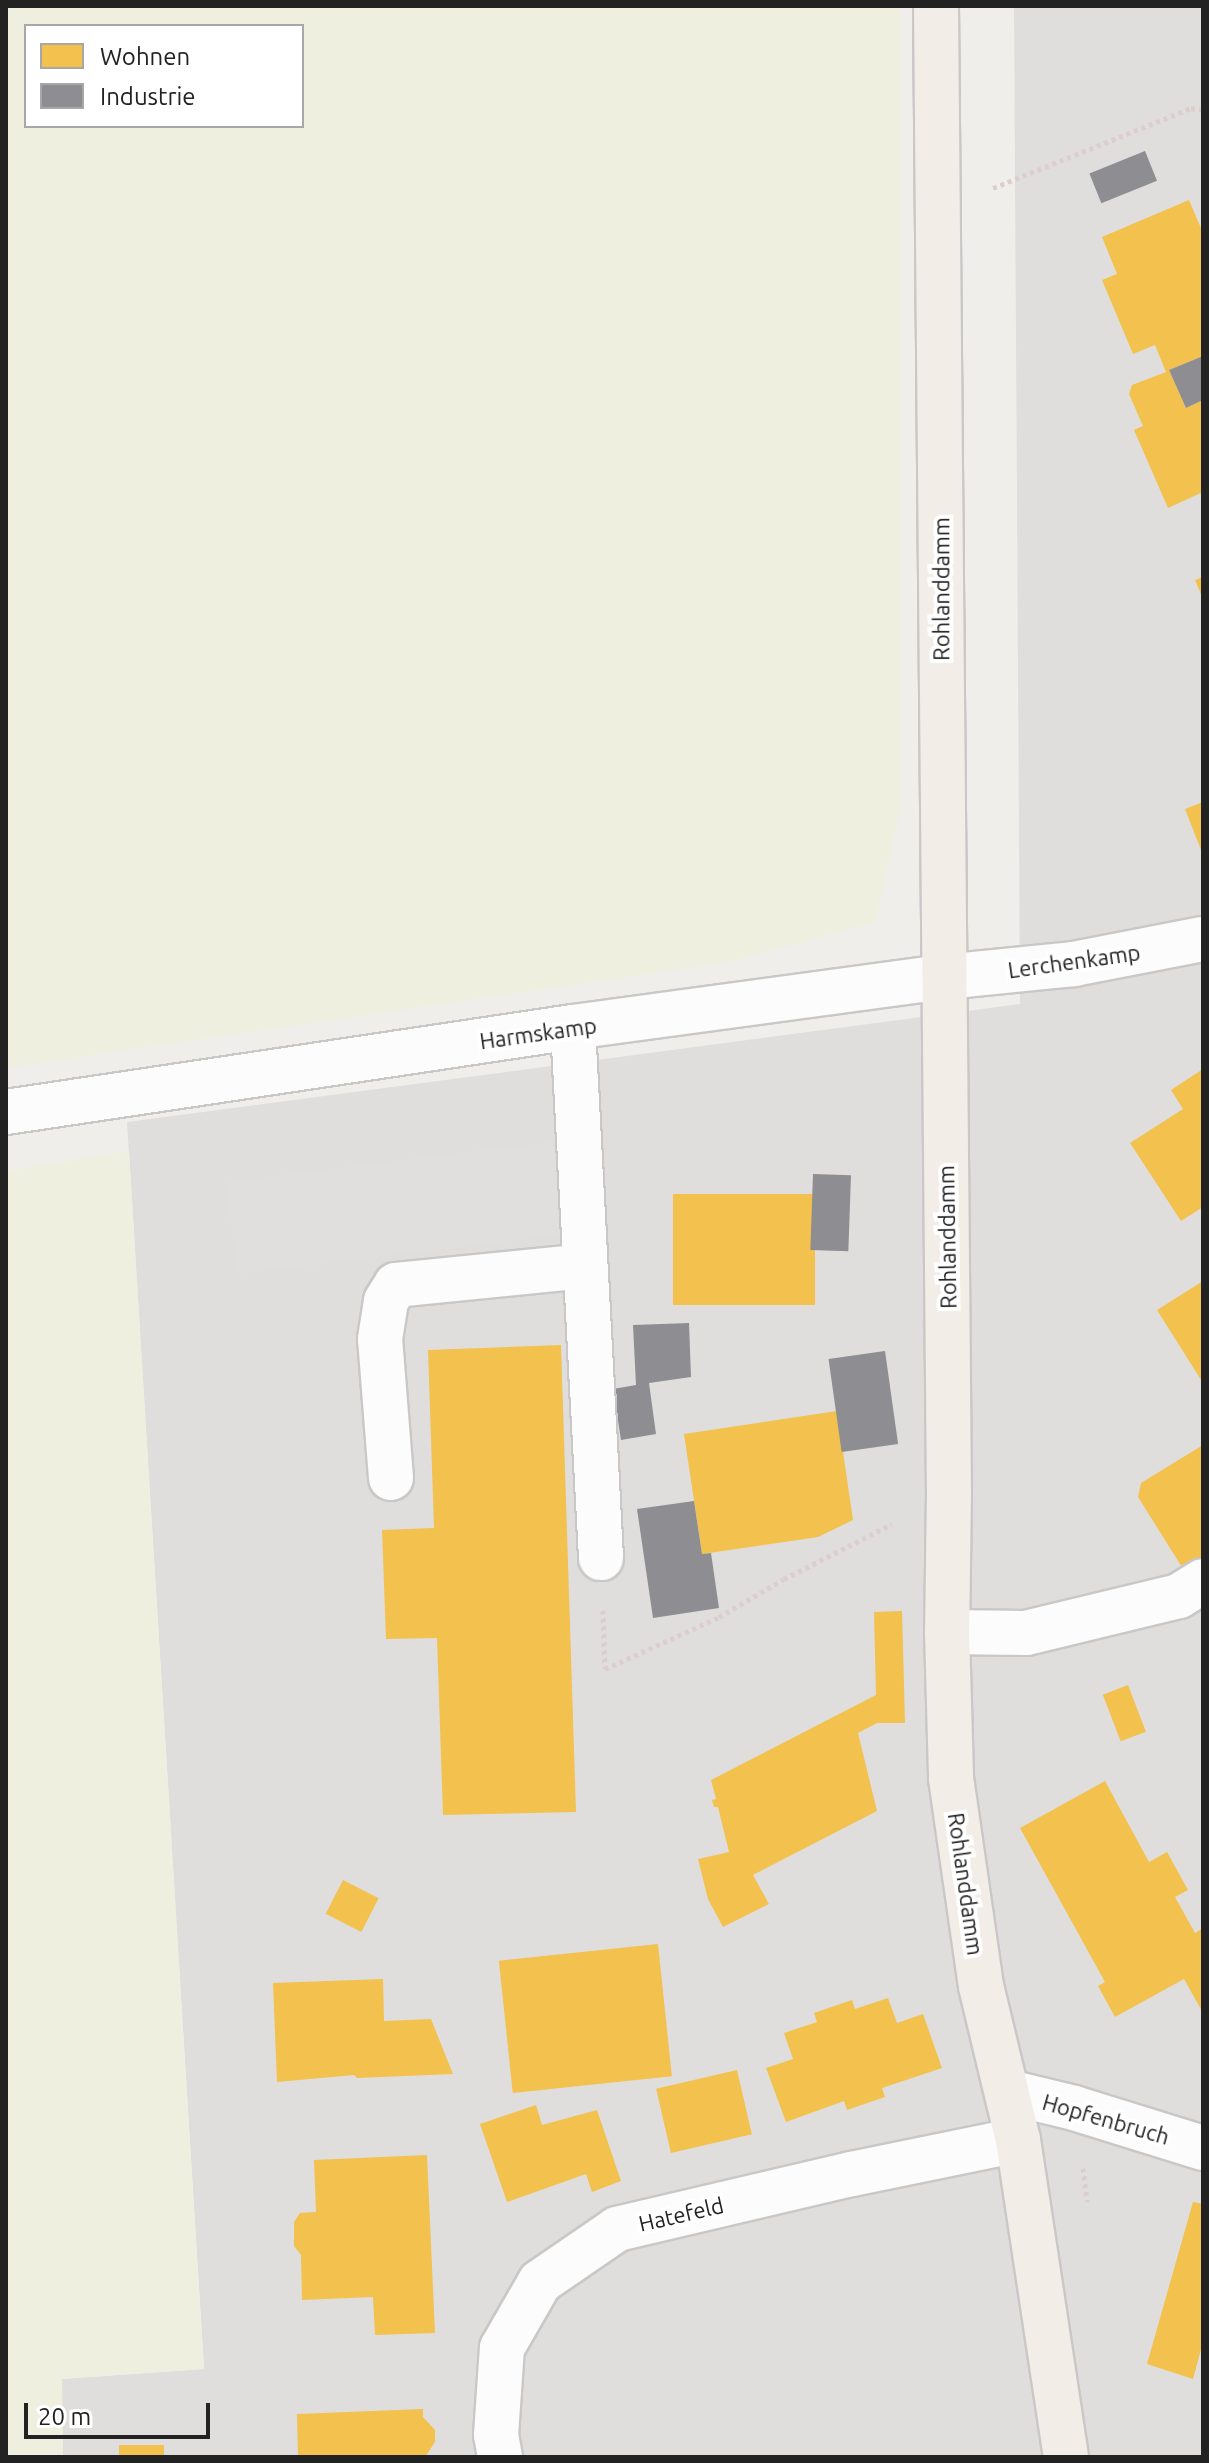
<!DOCTYPE html>
<html>
<head>
<meta charset="utf-8">
<style>
  body { margin:0 }
  #map { position:relative; width:1209px; height:2463px; overflow:hidden; background:#f0eeeb; font-family:Ubuntu,sans-serif }
  div>[style] { position:absolute }
  [style*='--x'] { left:calc(var(--x)*1px); top:calc(var(--y)*1px); width:calc(var(--w)*1px); rotate:calc(var(--a)*1deg) }
  .residential>* { inset:0; background:#dfdedc }
  .farmland>* { inset:0; background:#efefdf }
  .parking>* { inset:0; background:#e0dfde; transform-origin:0 0 }
  .homes>* { inset:0; background:#f2c14e; transform-origin:0 0 }
  .industry>* { inset:0; background:#8d8d92; transform-origin:0 0 }
  .path>* { height:5px; margin-top:-2.5px; transform-origin:0; background:repeating-linear-gradient(90deg,#dccecd 0 4px,transparent 0 8px) }
  .roads { filter:drop-shadow(2px 0 #c9c8c7) drop-shadow(-2px 0 #c9c8c7) drop-shadow(0 2px #c9c8c7) drop-shadow(0 -2px #c9c8c7) }
  .minor>* { height:44px; margin:-22px; padding:0 22px; transform-origin:22px; border-radius:22px; background:#fdfcfc }
  .major>* { height:44px; margin:-22px; padding:0 22px; transform-origin:22px; border-radius:22px; background:#f3ede7 }
  span { translate:-50% -50%; white-space:nowrap; text-align:center; line-height:1.15; -webkit-text-stroke:8px #fff; paint-order:stroke }
  .street-label { font-size:22px; color:#222 }
  .frame { position:absolute; inset:0; border:8px solid #222; pointer-events:none }
  .legend { position:absolute; left:24px; top:24px; width:280px; height:104px; box-sizing:border-box; background:#fff; border:2px solid #a7a7a7; margin:0; padding:10px 14px; list-style:none; font-size:24px; color:#222 }
  .legend li { display:flex; align-items:center; gap:16px; height:40px }
  .legend b { width:40px; border:2px solid #a7a7a7 }
  .scale { position:absolute; left:24px; top:2403px; width:186px; height:36px; box-sizing:border-box; border:4px solid #222; border-top:0; padding-left:10px; font-size:24px; line-height:28px; white-space:nowrap; color:#222; -webkit-text-stroke:6px #fff; paint-order:stroke }
</style>
</head>
<body>
<div id="map">
  <div class="residential">
    <div style="clip-path:polygon(1014px 6px,1203px 6px,1203px 2457px,63px 2457px,61px 2379px,204px 2369px,127px 1122px,1020px 1004px)"></div>
  </div>
  <div class="farmland">
    <div style="clip-path:polygon(evenodd,6px 6px,900px 6px,900px 811px,875px 922px,729px 962px,6px 1068px,6px 6px,26px 26px,302px 26px,302px 126px,26px 126px,26px 26px)"></div>
    <div style="clip-path:polygon(129px 1151px,204px 2369px,62px 2379px,63px 2457px,6px 2457px,6px 1171px)"></div>
  </div>
  <div class="parking">
    <div style="left:559px;top:1141px;width:93px;height:335px;rotate:83deg"></div>
  </div>
  <div class="homes">
    <div style="clip-path:polygon(1189px 200px,1203px 233px,1203px 356px,1169px 370px,1186px 408px,1203px 400px,1203px 492px,1168px 508px,1134px 430px,1143px 426px,1129px 394px,1132px 385px,1166px 372px,1155px 345px,1133px 354px,1102px 280px,1117px 274px,1102px 237px)"></div>
    <div style="clip-path:polygon(1203px 577px,1203px 599px,1195px 580px)"></div>
    <div style="clip-path:polygon(1203px 802px,1203px 855px,1185px 809px)"></div>
    <div style="clip-path:polygon(1203px 1069px,1203px 1207px,1181px 1221px,1130px 1143px,1183px 1109px,1171px 1090px)"></div>
    <div style="left:673px;top:1194px;width:142px;height:111px"></div>
    <div style="clip-path:polygon(1203px 1281px,1203px 1383px,1157px 1310px)"></div>
    <div style="clip-path:polygon(561px 1345px,576px 1812px,443px 1815px,437px 1638px,386px 1639px,382px 1530px,434px 1528px,428px 1350px)"></div>
    <div style="clip-path:polygon(837px 1411px,853px 1520px,818px 1537px,702px 1554px,684px 1434px)"></div>
    <div style="clip-path:polygon(1203px 1445px,1203px 1561px,1185px 1572px,1138px 1497px,1141px 1483px)"></div>
    <div style="clip-path:polygon(902px 1611px,905px 1723px,877px 1723px,858px 1733px,877px 1811px,753px 1875px,769px 1904px,723px 1927px,708px 1899px,698px 1859px,729px 1852px,718px 1807px,714px 1807px,712px 1800px,716px 1799px,711px 1780px,876px 1695px,874px 1612px)"></div>
    <div style="left:1128px;top:1685px;width:50px;height:27px;rotate:69deg"></div>
    <div style="clip-path:polygon(1105px 1781px,1149px 1862px,1167px 1852px,1188px 1890px,1175px 1897px,1195px 1933px,1203px 1928px,1203px 2013px,1184px 1979px,1115px 2017px,1098px 1986px,1105px 1982px,1020px 1828px)"></div>
    <div style="left:343px;top:1880px;width:40px;height:38px;rotate:27deg"></div>
    <div style="left:658px;top:1944px;width:133px;height:160px;rotate:84deg"></div>
    <div style="clip-path:polygon(383px 1979px,384px 2021px,431px 2019px,453px 2074px,357px 2078px,354px 2075px,277px 2082px,273px 1983px)"></div>
    <div style="clip-path:polygon(888px 1998px,897px 2023px,923px 2014px,942px 2068px,882px 2088px,885px 2097px,847px 2110px,844px 2101px,786px 2122px,766px 2068px,793px 2059px,784px 2033px,817px 2022px,814px 2013px,852px 2000px,855px 2009px)"></div>
    <div style="left:737px;top:2070px;width:66px;height:83px;rotate:77deg"></div>
    <div style="clip-path:polygon(536px 2105px,542px 2125px,597px 2110px,621px 2181px,592px 2192px,586px 2174px,507px 2202px,480px 2124px)"></div>
    <div style="clip-path:polygon(427px 2155px,435px 2333px,375px 2335px,373px 2297px,302px 2300px,301px 2255px,294px 2246px,294px 2222px,300px 2213px,316px 2212px,314px 2160px)"></div>
    <div style="clip-path:polygon(1193px 2202px,1203px 2204px,1203px 2342px,1193px 2379px,1147px 2364px)"></div>
    <div style="clip-path:polygon(423px 2409px,423px 2417px,435px 2430px,435px 2442px,425px 2457px,298px 2457px,297px 2414px)"></div>
    <div style="left:119px;top:2445px;width:45px;height:12px"></div>
  </div>
  <div class="industry">
    <div style="left:1145px;top:151px;width:32px;height:60px;rotate:68deg"></div>
    <div style="clip-path:polygon(1203px 356px,1203px 400px,1186px 408px,1169px 370px)"></div>
    <div style="left:813px;top:1174px;width:38px;height:76px;rotate:2deg"></div>
    <div style="clip-path:polygon(689px 1323px,691px 1377px,649px 1383px,656px 1434px,621px 1440px,613px 1389px,636px 1385px,633px 1325px)"></div>
    <div style="left:885px;top:1351px;width:94px;height:57px;rotate:82deg"></div>
    <div style="clip-path:polygon(694px 1501px,702px 1554px,711px 1553px,719px 1608px,653px 1618px,637px 1509px)"></div>
  </div>
  <div class="path">
    <div style="--x:993;--y:188;--w:214;--a:-22"></div>
    <div style="--x:1191;--y:108;--w:12;--a:9"></div>
    <div style="--x:603;--y:1610;--w:59;--a:88.1"></div>
    <div style="--x:605;--y:1669;--w:125;--a:-24.5"></div>
    <div style="--x:719;--y:1617;--w:75;--a:-30.3"></div>
    <div style="--x:784;--y:1579;--w:121;--a:-27"></div>
    <div style="--x:1083;--y:2168;--w:34;--a:83"></div>
  </div>
  <div class="roads">
    <div class="minor">
      <div style="--x:573;--y:1027;--w:532;--a:86.98"></div>
      <div style="--x:6;--y:1112;--w:573;--a:-8.53"></div>
      <div style="--x:573;--y:1027;--w:374;--a:-7.7"></div>
      <div style="--x:944;--y:977;--w:131;--a:-5.7"></div>
      <div style="--x:1074;--y:964;--w:131;--a:-11"></div>
      <div style="--x:391;--y:1478;--w:139;--a:-94.5"></div>
      <div style="--x:380;--y:1339;--w:38;--a:-81"></div>
      <div style="--x:386;--y:1301;--w:19;--a:-58"></div>
      <div style="--x:396;--y:1285;--w:190;--a:-5.7"></div>
      <div style="--x:947;--y:1632;--w:79;--a:0.7"></div>
      <div style="--x:1026;--y:1633;--w:157;--a:-13.6"></div>
      <div style="--x:1179;--y:1596;--w:28;--a:-32"></div>
      <div style="--x:1008;--y:2092;--w:68;--a:13.6"></div>
      <div style="--x:1074;--y:2108;--w:135;--a:17.2"></div>
      <div style="--x:500;--y:2457;--w:22;--a:-100"></div>
      <div style="--x:496;--y:2435;--w:87;--a:-86.1"></div>
      <div style="--x:502;--y:2348;--w:76;--a:-60.1"></div>
      <div style="--x:540;--y:2282;--w:93;--a:-34.5"></div>
      <div style="--x:617;--y:2229;--w:241;--a:-13.2"></div>
      <div style="--x:852;--y:2174;--w:169;--a:-11.6"></div>
    </div>
    <div class="major">
      <div style="--x:936;--y:6;--w:1487;--a:89.5"></div>
      <div style="--x:949;--y:1493;--w:139;--a:90.8"></div>
      <div style="--x:947;--y:1632;--w:146;--a:88.4"></div>
      <div style="--x:951;--y:1778;--w:210;--a:81.8"></div>
      <div style="--x:981;--y:1986;--w:158;--a:76.5"></div>
      <div style="--x:1018;--y:2140;--w:321;--a:81.4"></div>
    </div>
  </div>
  <div class="street-label">
    <span style="left:941px;top:589px;rotate:-90deg">Rohlanddamm</span>
    <span style="left:1074px;top:961px;rotate:-8deg">Lerchenkamp</span>
    <span style="left:538px;top:1033px;rotate:-8deg">Harmskamp</span>
    <span style="left:947px;top:1237px;rotate:-91deg">Rohlanddamm</span>
    <span style="left:966px;top:1884px;rotate:82deg">Rohlanddamm</span>
    <span style="left:1106px;top:2119px;rotate:16deg">Hopfenbruch</span>
    <span style="left:681px;top:2214px;rotate:-13deg">Hatefeld</span>
  </div>
  <div class="frame"></div>
  <ul class="legend">
  <li><b style="height:22px;background:#f2c14e"></b>Wohnen</li>
  <li><b style="height:22px;background:#8d8d92"></b>Industrie</li>
  </ul>
  <div class="scale">20 m</div>
</div>
</body>
</html>
